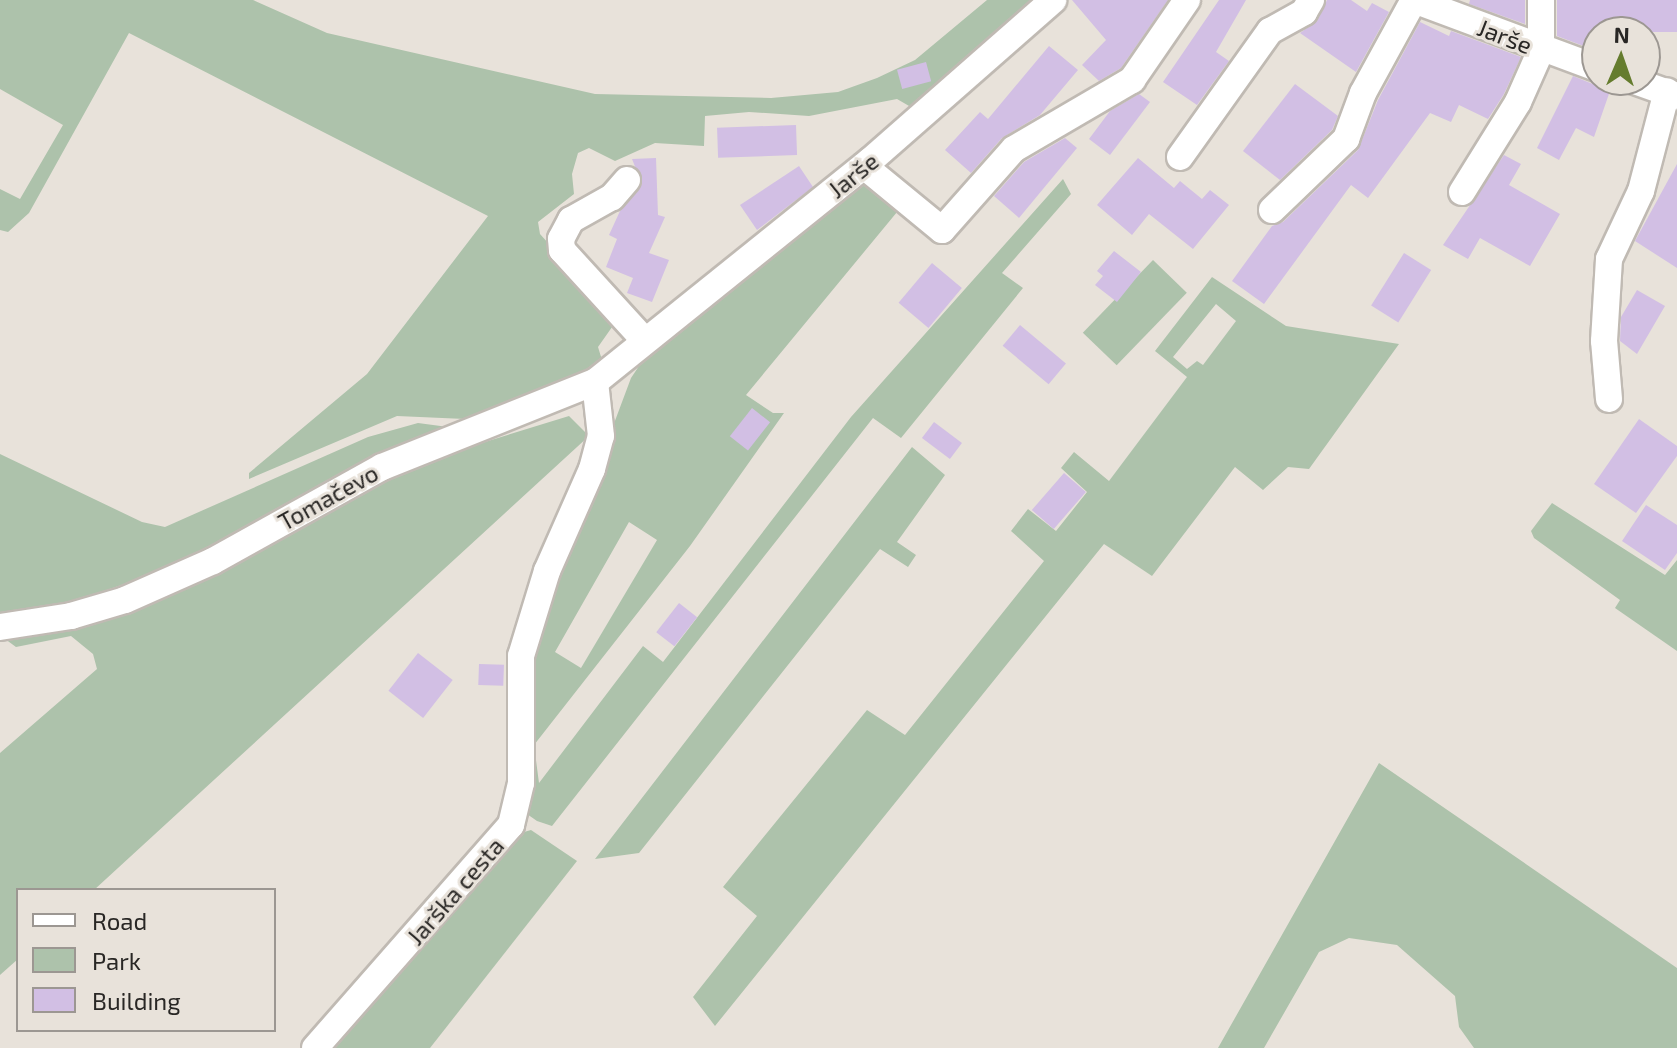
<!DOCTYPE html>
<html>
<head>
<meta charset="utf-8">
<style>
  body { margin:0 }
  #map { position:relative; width:1677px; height:1048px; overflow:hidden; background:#e8e2da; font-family:"Exo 2",sans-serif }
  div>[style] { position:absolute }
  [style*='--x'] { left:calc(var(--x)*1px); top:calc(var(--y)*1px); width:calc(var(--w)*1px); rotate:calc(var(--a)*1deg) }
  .green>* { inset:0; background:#adc2ab; transform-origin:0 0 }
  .building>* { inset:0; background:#d2bfe4; transform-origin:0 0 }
  .roads { filter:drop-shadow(2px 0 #c0bab3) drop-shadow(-2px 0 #c0bab3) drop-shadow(0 2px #c0bab3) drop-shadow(0 -2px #c0bab3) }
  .minor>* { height:26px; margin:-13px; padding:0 13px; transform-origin:13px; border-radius:13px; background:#fff }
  span { translate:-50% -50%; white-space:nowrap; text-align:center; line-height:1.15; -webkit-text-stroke:6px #e8e2da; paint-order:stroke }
  .street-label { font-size:24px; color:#292725 }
  .legend { position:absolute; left:16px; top:888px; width:260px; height:144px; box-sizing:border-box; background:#e8e2da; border:2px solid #9c9792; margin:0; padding:10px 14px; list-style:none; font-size:24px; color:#292725 }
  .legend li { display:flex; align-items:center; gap:16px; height:40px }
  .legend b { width:40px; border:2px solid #9c9792 }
  .north { position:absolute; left:1581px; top:16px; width:80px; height:80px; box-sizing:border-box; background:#e8e2da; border:2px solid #9c9792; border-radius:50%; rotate:2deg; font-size:22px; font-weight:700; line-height:32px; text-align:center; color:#292725 }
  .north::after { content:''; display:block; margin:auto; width:28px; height:36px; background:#657c2e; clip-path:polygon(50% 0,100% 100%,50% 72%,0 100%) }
</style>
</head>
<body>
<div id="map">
  <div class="green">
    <div style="clip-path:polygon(0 0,253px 0,327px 33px,595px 94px,771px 98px,838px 92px,877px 78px,915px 60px,987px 0,1038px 0,916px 110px,897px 99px,809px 116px,749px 112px,705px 116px,704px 146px,655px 143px,615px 161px,589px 148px,578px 153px,572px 174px,574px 194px,538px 222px,540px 234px,617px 320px,598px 347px,602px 360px,571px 382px,497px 415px,465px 419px,397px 416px,249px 479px,249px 473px,367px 374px,488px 216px,129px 33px,29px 213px,8px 232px,0 230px,0 189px,20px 199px,63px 125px,0 89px)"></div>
    <div style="clip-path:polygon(evenodd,863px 176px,902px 206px,746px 395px,773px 413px,784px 413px,690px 546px,534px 745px,539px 783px,643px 646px,663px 662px,851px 417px,1063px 179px,1071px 194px,1002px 273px,1023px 288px,901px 438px,873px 418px,552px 826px,537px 821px,527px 814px,527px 717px,536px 632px,631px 378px,645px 357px,745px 272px,767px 263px,778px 245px,863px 176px,629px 522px,657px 540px,581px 668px,555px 652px,629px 522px)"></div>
    <div style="left:1153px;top:260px;width:47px;height:101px;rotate:44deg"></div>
    <div style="clip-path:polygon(evenodd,1212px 277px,1286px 326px,1399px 344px,1309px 469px,1288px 467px,1263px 490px,1235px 467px,1152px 576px,1104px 544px,715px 1026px,693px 997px,757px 916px,723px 887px,867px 710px,905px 735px,1044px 561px,1011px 531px,1028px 509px,1056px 531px,1087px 492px,1061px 468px,1074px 452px,1109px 481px,1187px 377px,1155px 351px,1212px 277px,1216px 304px,1236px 321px,1203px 365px,1197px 361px,1187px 369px,1173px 357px,1216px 304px)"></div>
    <div style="clip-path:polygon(569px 416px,589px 436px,94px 890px,18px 890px,18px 959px,0 975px,0 753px,97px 669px,93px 654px,71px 636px,16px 647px,1px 636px,196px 580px,404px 467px)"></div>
    <div style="clip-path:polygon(418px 423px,448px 427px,371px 460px,245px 534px,160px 572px,63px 605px,0 615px,0 454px,142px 522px,165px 527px,368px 437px)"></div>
    <div style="clip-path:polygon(912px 447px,945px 475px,897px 542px,916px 555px,908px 567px,880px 549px,639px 853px,595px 859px)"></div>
    <div style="clip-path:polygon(1552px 503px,1665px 575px,1677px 560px,1677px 651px,1615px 608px,1620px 600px,1534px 538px,1531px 531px)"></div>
    <div style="clip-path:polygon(1379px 763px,1677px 968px,1677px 1048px,1474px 1048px,1459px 1027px,1455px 996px,1397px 945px,1349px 938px,1319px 952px,1264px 1048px,1218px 1048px)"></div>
    <div style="clip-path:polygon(531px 830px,577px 861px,430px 1048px,329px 1048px,524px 832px)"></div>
  </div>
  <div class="building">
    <div style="clip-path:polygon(1072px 0,1168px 0,1121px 68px,1099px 81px,1082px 65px,1106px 40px)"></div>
    <div style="clip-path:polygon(1219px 0,1246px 0,1216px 52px,1229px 61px,1197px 105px,1163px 82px)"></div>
    <div style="clip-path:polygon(1327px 0,1351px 0,1367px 11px,1372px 3px,1389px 12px,1356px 72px,1300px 33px,1317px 21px)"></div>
    <div style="clip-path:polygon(1470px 0,1525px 0,1525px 24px,1469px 4px)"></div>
    <div style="clip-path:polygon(1557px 0,1677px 0,1677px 32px,1597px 32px,1597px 51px,1557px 36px)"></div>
    <div style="clip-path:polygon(1420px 22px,1449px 36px,1451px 31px,1521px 57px,1504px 94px,1488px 119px,1459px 105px,1451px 122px,1430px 113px,1368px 198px,1351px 185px,1264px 304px,1232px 281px,1272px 226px,1283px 222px,1358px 150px,1378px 100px)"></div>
    <div style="clip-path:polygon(1049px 46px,1078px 70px,1040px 115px,1002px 138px,971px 173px,945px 150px,980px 112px,988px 119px)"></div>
    <div style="left:926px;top:62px;width:20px;height:30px;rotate:75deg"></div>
    <div style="clip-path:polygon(1573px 76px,1610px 91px,1594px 137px,1576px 128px,1559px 160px,1537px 148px)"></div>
    <div style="clip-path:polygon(1295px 84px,1338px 116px,1332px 130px,1280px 180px,1243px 151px)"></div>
    <div style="clip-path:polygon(1139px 94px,1150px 102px,1110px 155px,1089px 139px,1110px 111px)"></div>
    <div style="left:796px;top:125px;width:30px;height:79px;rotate:88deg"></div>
    <div style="clip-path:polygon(1065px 138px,1077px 148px,1019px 218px,994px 196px,1024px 162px)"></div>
    <div style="clip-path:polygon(1504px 155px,1521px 164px,1509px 185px,1560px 214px,1530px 266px,1480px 238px,1468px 259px,1443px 245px)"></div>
    <div style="clip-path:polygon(656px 158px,658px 215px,665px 217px,649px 253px,669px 260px,652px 302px,627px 293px,633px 278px,606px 267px,617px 239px,609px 235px,620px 211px,642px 184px,632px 159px)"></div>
    <div style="clip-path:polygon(1138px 158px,1174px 188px,1180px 181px,1202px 199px,1210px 190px,1229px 205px,1193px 249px,1149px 214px,1132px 235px,1097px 205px)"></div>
    <div style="clip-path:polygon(1677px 164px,1677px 268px,1635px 241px)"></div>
    <div style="clip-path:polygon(799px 166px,813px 187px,757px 230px,740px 205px)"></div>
    <div style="clip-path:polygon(1114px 251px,1141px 272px,1117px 302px,1095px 285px,1103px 276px,1097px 271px)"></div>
    <div style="left:1404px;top:253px;width:32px;height:62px;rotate:32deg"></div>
    <div style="left:932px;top:263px;width:39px;height:52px;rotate:40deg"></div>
    <div style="clip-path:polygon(1637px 290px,1665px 306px,1637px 354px,1620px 341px,1621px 317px)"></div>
    <div style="left:1020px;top:325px;width:60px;height:27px;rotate:40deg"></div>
    <div style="left:752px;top:408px;width:23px;height:36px;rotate:38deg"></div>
    <div style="clip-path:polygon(1639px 419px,1677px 446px,1677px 456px,1636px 513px,1594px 484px)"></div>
    <div style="left:934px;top:422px;width:35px;height:20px;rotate:37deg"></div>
    <div style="left:1064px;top:473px;width:29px;height:49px;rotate:41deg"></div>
    <div style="clip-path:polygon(1646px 505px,1677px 525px,1677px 553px,1665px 570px,1622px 541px)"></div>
    <div style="left:679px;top:603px;width:23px;height:37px;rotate:38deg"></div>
    <div style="left:418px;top:653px;width:44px;height:48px;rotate:38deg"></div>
    <div style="left:479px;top:664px;width:25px;height:21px;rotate:2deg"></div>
  </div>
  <div class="roads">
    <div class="minor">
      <div style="--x:1414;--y:0;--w:195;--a:20.4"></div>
      <div style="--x:1632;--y:80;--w:48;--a:19.6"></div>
      <div style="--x:1180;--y:157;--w:155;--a:-54.5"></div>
      <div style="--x:1270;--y:31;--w:39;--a:-29"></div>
      <div style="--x:1304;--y:12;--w:14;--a:-60"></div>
      <div style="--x:864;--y:166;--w:101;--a:39.4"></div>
      <div style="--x:942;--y:230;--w:108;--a:-48.4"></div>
      <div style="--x:1014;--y:149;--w:137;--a:-30.3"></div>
      <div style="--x:1132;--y:80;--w:97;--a:-55.5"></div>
      <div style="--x:627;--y:180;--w:23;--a:131"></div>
      <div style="--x:612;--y:197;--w:47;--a:150.7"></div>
      <div style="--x:571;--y:220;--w:21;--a:118"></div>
      <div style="--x:561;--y:239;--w:11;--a:85"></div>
      <div style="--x:562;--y:250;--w:123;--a:47.6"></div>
      <div style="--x:1462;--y:192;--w:106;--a:-58.1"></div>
      <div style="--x:1518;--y:102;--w:57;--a:-66.1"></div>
      <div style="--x:1541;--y:50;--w:50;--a:-90"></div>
      <div style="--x:1272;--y:210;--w:103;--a:-43.8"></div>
      <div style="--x:1346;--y:139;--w:49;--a:-69.7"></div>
      <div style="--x:1363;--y:93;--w:106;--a:-61.3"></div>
      <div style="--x:1609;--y:399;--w:58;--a:-94.9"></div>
      <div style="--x:1604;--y:341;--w:82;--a:-86.5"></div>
      <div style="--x:1609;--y:259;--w:75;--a:-64.8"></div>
      <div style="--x:1641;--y:191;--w:103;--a:-75.4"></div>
      <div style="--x:0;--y:627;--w:72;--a:-8.8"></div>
      <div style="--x:71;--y:616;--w:56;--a:-16.5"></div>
      <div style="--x:125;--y:600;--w:96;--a:-23.9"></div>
      <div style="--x:213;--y:561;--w:193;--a:-29.1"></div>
      <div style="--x:382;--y:467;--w:229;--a:-21.8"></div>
      <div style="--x:595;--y:382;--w:353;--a:-38.8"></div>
      <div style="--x:870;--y:161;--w:244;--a:-41.3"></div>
      <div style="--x:315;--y:1048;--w:297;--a:-48.7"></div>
      <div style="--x:511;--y:825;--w:43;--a:-76.6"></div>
      <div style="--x:521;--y:783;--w:127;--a:-90"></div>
      <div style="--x:521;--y:656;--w:89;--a:-73"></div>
      <div style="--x:547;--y:571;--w:111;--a:-66.2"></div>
      <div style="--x:592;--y:469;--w:34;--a:-75"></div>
      <div style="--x:601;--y:436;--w:54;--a:-96.3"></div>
    </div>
  </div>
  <div class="street-label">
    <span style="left:1505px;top:36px;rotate:21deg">Jarše</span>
    <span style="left:853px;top:175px;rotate:-39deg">Jarše</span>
    <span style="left:328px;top:497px;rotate:-29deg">Tomačevo</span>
    <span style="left:455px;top:891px;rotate:-49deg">Jarška cesta</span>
  </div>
  <ul class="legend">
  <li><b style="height:10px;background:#fff"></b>Road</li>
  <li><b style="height:22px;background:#adc2ab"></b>Park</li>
  <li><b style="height:22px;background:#d2bfe4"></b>Building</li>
  </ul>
  <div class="north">N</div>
</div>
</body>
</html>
